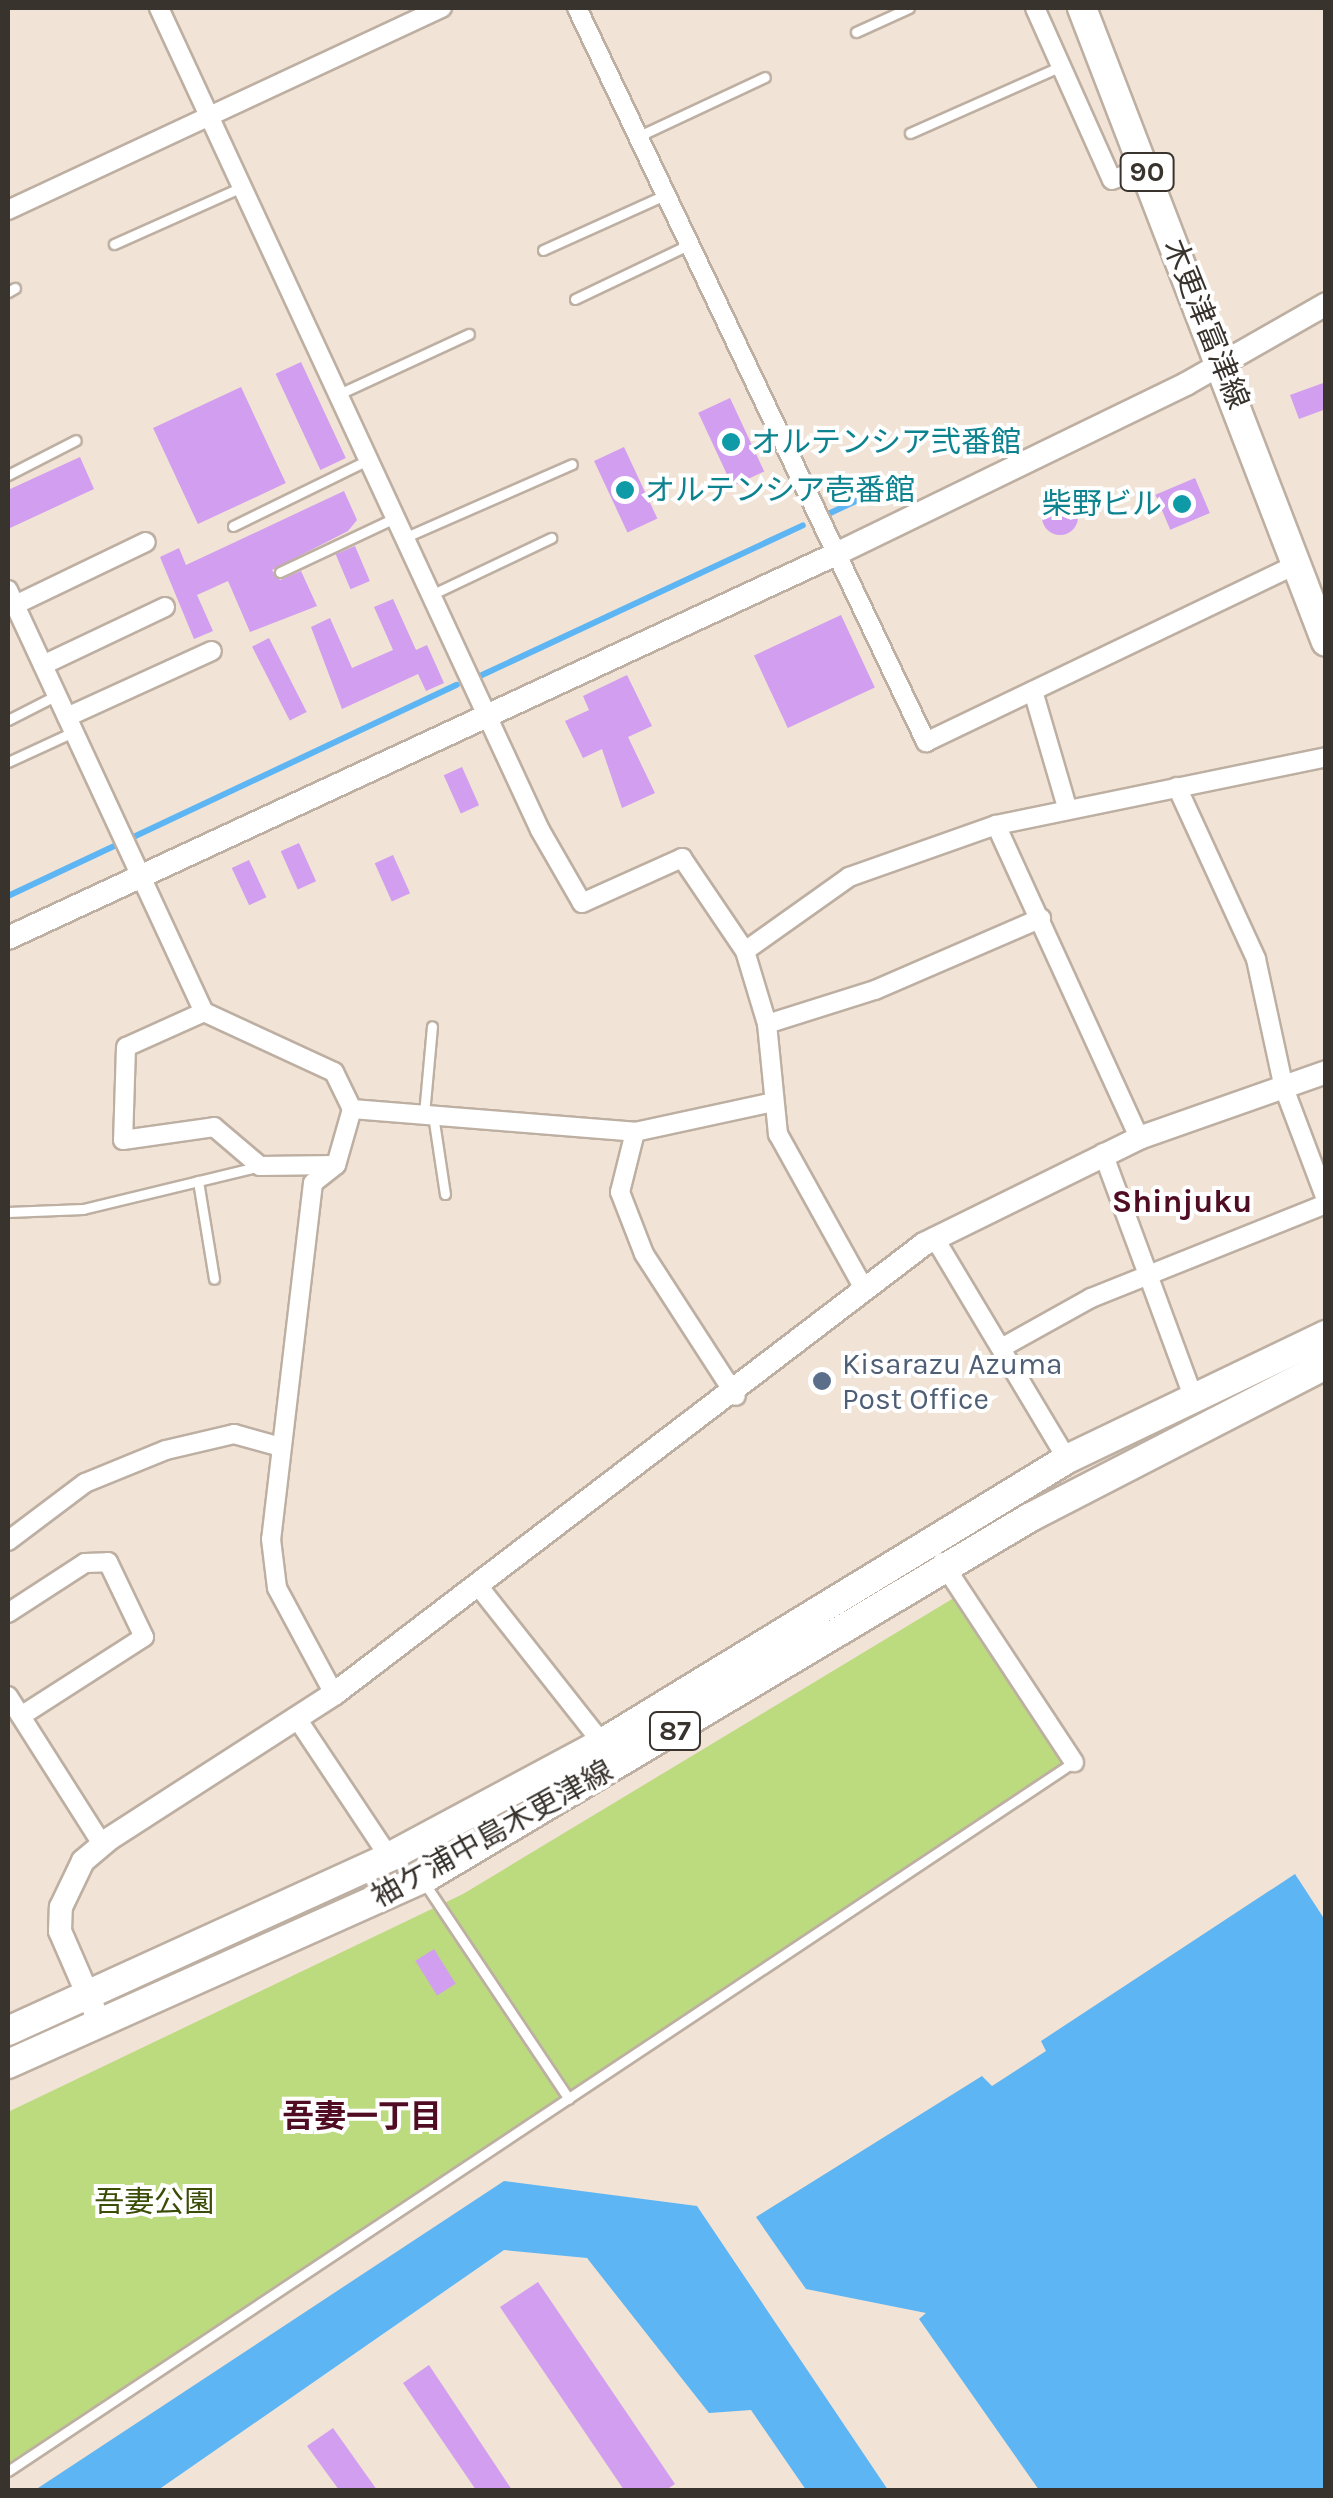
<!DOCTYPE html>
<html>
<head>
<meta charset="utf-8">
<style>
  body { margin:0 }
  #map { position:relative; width:1333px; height:2498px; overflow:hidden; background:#f1e3d5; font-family:Karla,"Noto Sans JP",sans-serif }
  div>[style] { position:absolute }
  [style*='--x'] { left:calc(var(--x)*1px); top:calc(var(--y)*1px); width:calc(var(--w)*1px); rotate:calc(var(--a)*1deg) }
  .green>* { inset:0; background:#bcdb7f }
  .water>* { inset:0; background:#5eb5f4 }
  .stream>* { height:6px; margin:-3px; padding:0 3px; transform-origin:3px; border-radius:3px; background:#5eb5f4 }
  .building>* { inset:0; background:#d19ef0; transform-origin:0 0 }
  .round { border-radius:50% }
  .roads { filter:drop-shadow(2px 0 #bdafa2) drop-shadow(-2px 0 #bdafa2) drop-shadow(0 2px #bdafa2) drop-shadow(0 -2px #bdafa2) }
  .lane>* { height:9px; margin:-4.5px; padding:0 4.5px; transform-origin:4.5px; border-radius:4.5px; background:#fff }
  .street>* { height:18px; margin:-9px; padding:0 9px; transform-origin:9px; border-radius:9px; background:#fff }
  .secondary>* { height:22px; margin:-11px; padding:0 11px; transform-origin:11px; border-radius:11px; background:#fff }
  .primary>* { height:28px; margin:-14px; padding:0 14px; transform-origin:14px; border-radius:14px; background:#fff }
  .dots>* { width:28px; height:28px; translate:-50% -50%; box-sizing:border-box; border:5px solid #fff; border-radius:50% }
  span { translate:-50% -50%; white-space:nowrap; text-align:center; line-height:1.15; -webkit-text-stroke:8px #fff; paint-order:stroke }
  .shield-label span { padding:2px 8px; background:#fff; border:2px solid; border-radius:8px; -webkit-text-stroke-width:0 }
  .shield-label { font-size:28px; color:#39332e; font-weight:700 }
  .street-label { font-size:30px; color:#39332e }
  .culture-label { font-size:30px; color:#0d838f }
  .left { translate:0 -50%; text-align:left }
  .right { translate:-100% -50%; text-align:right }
  .service-label { font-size:30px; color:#4e5e75 }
  .park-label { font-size:30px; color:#3a4c06 }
  .neighbourhood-label { font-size:32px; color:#500c23; font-weight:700 }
  .frame { position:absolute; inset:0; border:10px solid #39332e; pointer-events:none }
</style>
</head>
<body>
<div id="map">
  <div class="green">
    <div style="clip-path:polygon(962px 1593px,1074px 1762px,8px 2471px,8px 2112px,463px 1894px)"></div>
  </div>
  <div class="water">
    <div style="clip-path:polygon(1295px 1874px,1325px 1920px,1325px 2490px,1039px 2490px,919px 2319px,926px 2313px,806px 2289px,756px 2217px,982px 2076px,992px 2086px,1046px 2051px,1041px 2041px)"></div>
    <div style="clip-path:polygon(504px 2181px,697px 2206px,888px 2490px,806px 2490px,751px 2410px,709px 2413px,587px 2258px,504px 2250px,158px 2490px,35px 2490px)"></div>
  </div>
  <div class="stream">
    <div style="--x:828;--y:514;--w:83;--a:-25"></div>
    <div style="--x:482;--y:675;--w:354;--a:-25"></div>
    <div style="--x:8;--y:896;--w:496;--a:-25.2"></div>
  </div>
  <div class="building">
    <div style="left:301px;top:362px;width:106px;height:28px;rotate:65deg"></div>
    <div style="clip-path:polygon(1326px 382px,1326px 409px,1299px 419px,1290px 395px)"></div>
    <div style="left:241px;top:387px;width:106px;height:97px;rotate:65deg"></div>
    <div style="left:730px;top:398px;width:81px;height:35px;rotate:65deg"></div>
    <div style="left:624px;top:447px;width:79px;height:33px;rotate:65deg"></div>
    <div style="clip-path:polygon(80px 457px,94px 489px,8px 529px,8px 490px)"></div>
    <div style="left:1195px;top:478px;width:38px;height:43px;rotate:67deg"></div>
    <div style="clip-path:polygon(344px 491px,357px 520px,348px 531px,272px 570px,280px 580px,301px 571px,317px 606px,250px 632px,228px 581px,197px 595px,213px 631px,194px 639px,160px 557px,179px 548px,186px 565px)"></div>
    <div class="round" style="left:1042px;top:499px;width:36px;height:36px"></div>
    <div style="left:355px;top:546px;width:38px;height:21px;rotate:67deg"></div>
    <div style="clip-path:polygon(393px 599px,416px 650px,427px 645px,444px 683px,426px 691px,418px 674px,342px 709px,311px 627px,330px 618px,352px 668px,393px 650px,374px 607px)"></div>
    <div style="left:841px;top:615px;width:80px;height:96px;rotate:65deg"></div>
    <div style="left:269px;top:638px;width:83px;height:19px;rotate:63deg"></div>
    <div style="clip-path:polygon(627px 675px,652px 726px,628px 737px,655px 793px,622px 808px,602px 749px,583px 758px,565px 721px,589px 710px,583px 696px)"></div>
    <div style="left:462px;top:767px;width:42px;height:20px;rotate:66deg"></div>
    <div style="left:299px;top:843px;width:42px;height:20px;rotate:66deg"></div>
    <div style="left:393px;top:855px;width:42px;height:20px;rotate:66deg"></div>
    <div style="left:249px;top:860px;width:41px;height:19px;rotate:65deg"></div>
    <div style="left:434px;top:1949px;width:41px;height:22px;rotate:58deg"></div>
    <div style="clip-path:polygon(538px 2282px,675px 2484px,666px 2490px,624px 2490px,500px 2307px)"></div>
    <div style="clip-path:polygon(429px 2365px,512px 2490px,476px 2490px,403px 2383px)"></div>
    <div style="clip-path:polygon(333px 2428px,377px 2490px,339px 2490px,307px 2446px)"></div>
  </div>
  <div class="roads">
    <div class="lane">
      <div style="--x:856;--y:32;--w:58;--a:-24.4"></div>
      <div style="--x:910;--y:133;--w:165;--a:-23.9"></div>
      <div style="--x:637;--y:137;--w:141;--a:-25.1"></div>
      <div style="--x:114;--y:244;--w:140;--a:-24"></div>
      <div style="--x:543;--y:250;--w:134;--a:-24.3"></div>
      <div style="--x:8;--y:292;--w:8;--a:-30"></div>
      <div style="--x:575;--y:299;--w:125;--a:-25.5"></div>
      <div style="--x:339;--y:394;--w:143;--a:-24.8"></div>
      <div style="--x:8;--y:475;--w:76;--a:-27.2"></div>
      <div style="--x:233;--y:526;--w:153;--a:-26.1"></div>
      <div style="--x:406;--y:537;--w:181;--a:-23.7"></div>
      <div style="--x:280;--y:572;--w:127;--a:-25.2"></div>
      <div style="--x:433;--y:594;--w:131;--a:-25.4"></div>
      <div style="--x:8;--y:720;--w:55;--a:-27"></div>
      <div style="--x:8;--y:762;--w:72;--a:-24.8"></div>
      <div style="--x:424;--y:1114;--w:88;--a:-84.8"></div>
      <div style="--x:433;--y:1115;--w:80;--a:81.4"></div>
      <div style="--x:198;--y:1181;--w:99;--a:80.7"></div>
      <div style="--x:8;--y:1212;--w:75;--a:-2.3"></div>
      <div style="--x:83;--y:1209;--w:179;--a:-13.6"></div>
      <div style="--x:423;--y:1881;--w:262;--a:56.2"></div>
      <div style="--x:8;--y:2471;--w:1280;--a:-33.63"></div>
    </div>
    <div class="street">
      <div style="--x:159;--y:8;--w:906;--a:65.13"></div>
      <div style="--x:540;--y:830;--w:84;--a:60.1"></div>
      <div style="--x:582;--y:903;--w:110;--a:-24.2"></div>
      <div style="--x:682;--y:858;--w:112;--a:55.9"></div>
      <div style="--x:745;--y:951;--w:76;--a:73.2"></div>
      <div style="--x:767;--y:1024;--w:111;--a:84.3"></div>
      <div style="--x:778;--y:1134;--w:179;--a:60.9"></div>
      <div style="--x:577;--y:8;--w:813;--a:64.57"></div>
      <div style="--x:926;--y:742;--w:410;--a:-25.6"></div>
      <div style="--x:1035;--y:8;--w:188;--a:65.9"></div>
      <div style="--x:1112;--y:180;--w:35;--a:-22"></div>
      <div style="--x:8;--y:210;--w:479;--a:-25"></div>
      <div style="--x:8;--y:590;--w:465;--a:65.1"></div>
      <div style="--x:204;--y:1012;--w:143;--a:24.8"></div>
      <div style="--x:334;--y:1072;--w:41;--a:64.1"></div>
      <div style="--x:352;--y:1109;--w:58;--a:105.9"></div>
      <div style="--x:336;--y:1165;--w:29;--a:142"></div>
      <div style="--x:313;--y:1183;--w:358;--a:96.7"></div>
      <div style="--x:271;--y:1539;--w:49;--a:83"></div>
      <div style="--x:277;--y:1588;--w:120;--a:61.7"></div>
      <div style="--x:15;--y:605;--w:145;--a:-25.7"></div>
      <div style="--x:43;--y:665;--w:135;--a:-25.4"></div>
      <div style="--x:1033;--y:691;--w:118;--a:73.7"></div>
      <div style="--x:67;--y:717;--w:159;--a:-24.5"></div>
      <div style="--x:1177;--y:787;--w:189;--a:65.3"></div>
      <div style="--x:1256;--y:959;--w:132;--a:77.8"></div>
      <div style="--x:1284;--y:1088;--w:119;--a:69.3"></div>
      <div style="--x:996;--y:825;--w:344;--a:65.4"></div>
      <div style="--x:745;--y:951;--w:128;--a:-35.4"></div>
      <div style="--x:849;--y:877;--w:156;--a:-19.5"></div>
      <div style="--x:996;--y:825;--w:337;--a:-11.6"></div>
      <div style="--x:204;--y:1012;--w:85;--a:155.8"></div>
      <div style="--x:126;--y:1047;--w:93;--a:91.8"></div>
      <div style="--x:123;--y:1140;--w:92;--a:-8.1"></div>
      <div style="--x:214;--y:1127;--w:60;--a:40.3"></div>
      <div style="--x:260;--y:1166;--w:76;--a:-0.8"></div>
      <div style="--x:767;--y:1024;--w:113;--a:-17.5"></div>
      <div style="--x:875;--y:990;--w:181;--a:-23.4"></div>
      <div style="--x:352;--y:1109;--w:284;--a:4.6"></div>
      <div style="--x:635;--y:1132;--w:137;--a:-12.2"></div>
      <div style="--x:635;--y:1132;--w:62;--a:104"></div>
      <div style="--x:620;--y:1192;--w:66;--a:68.8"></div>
      <div style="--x:644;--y:1254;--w:169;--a:57.1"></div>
      <div style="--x:1103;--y:1153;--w:262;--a:69.7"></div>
      <div style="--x:934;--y:1237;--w:259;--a:59.1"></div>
      <div style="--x:1003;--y:1347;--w:101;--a:-29.1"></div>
      <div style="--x:1091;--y:1298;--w:253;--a:-21.8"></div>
      <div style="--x:8;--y:1541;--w:96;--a:-37"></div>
      <div style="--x:85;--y:1483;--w:87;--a:-22.2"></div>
      <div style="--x:166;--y:1450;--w:70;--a:-13.2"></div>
      <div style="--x:234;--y:1434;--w:49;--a:15.5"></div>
      <div style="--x:942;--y:1562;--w:240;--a:56.6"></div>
      <div style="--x:479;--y:1587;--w:199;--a:51.7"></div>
      <div style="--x:8;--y:1613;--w:92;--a:-33"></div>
      <div style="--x:85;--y:1563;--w:23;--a:-2"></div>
      <div style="--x:108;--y:1562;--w:83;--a:64.4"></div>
      <div style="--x:144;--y:1637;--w:146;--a:147.3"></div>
      <div style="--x:8;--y:1696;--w:175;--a:57.6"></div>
      <div style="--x:298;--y:1720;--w:164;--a:56.4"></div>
    </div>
    <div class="secondary">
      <div style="--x:8;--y:938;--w:910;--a:-24.88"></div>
      <div style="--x:834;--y:555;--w:391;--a:-25.9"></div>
      <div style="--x:1186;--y:384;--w:161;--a:-29.7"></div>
      <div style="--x:100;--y:2023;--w:100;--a:-113.5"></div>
      <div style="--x:60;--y:1931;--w:24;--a:-88"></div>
      <div style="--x:61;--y:1907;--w:51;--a:-64.4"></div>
      <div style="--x:83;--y:1861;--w:34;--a:-40"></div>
      <div style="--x:109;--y:1839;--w:268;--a:-32.8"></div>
      <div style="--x:334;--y:1694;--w:742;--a:-37.33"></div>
      <div style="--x:924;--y:1244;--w:240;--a:-26.2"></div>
      <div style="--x:1139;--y:1138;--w:198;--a:-19.4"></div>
    </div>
    <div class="primary">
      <div style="--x:1082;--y:8;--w:679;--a:68.95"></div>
      <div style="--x:8;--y:2031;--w:419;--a:-24.5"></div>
      <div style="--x:389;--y:1857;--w:242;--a:-28.2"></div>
      <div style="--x:602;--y:1743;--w:545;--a:-31.41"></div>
      <div style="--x:1067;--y:1459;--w:287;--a:-25.6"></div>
      <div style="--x:8;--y:2064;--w:459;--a:-24.1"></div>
      <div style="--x:427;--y:1877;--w:701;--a:-30.81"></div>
      <div style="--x:1029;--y:1518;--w:334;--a:-27.3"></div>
    </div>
  </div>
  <div class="dots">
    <div style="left:731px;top:442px;background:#0f9aa8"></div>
    <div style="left:625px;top:490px;background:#0f9aa8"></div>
    <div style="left:1182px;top:504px;background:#0f9aa8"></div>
    <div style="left:822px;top:1381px;background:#5c6f8a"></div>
  </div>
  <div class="shield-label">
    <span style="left:1147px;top:172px">90</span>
    <span style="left:675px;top:1731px">87</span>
  </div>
  <div class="street-label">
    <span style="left:1206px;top:324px;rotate:68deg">木更津富津線</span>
    <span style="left:492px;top:1834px;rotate:-29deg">袖ケ浦中島木更津線</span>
  </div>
  <div class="culture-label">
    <span class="left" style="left:751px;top:442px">オルテンシア弐番館</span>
    <span class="left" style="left:645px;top:490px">オルテンシア壱番館</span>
    <span class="right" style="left:1162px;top:504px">柴野ビル</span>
  </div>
  <div class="service-label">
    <span class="left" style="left:842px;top:1381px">Kisarazu Azuma<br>Post Office</span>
  </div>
  <div class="park-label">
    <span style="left:154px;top:2202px">吾妻公園</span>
  </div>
  <div class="neighbourhood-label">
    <span style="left:1182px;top:1202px">Shinjuku</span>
    <span style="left:362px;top:2117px">吾妻一丁目</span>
  </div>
  <div class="frame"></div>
</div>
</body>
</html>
